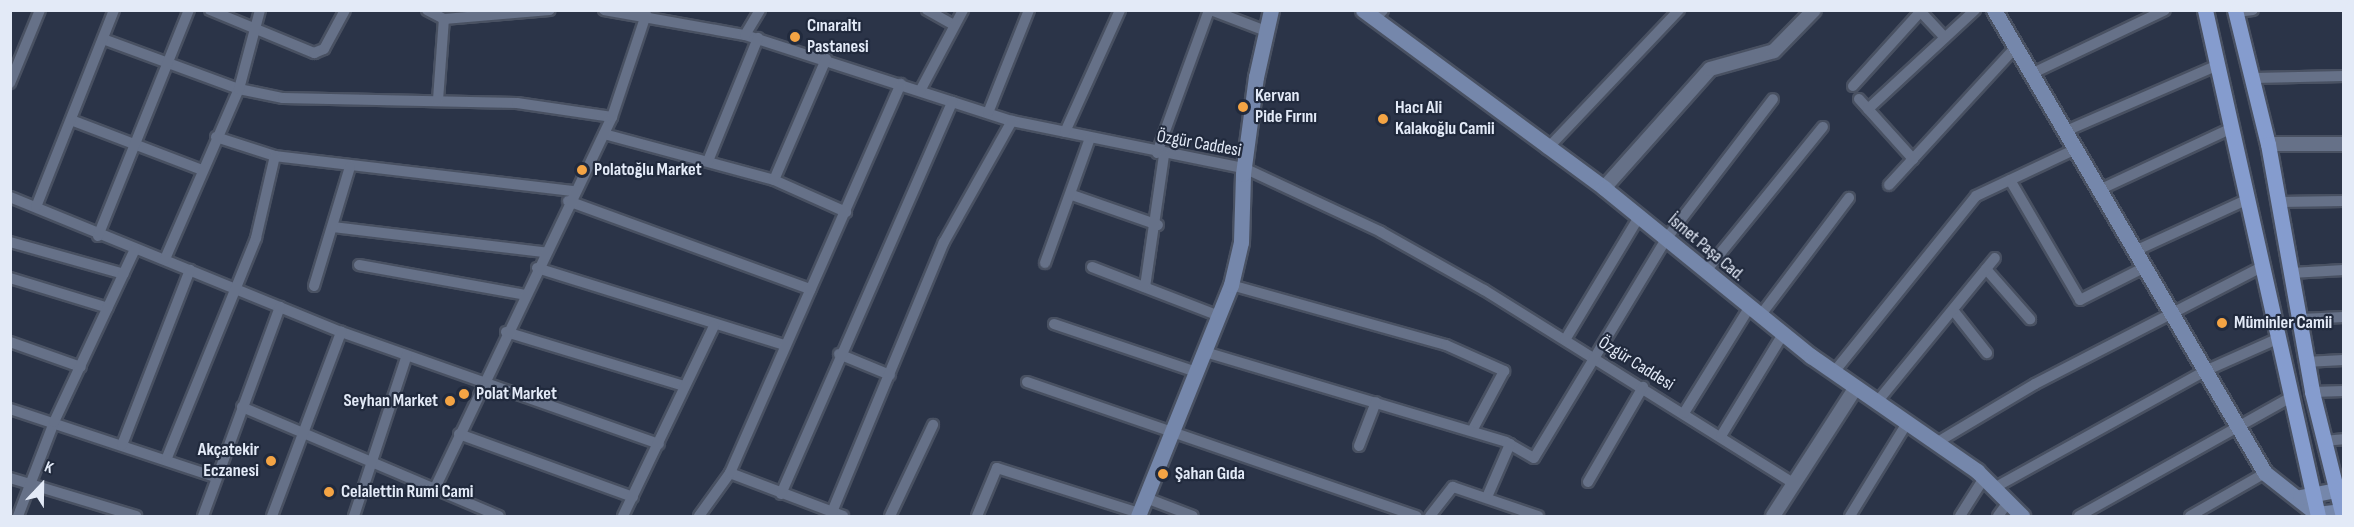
<!DOCTYPE html>
<html>
<head>
<meta charset="utf-8">
<style>
  body { margin:0 }
  #map { position:relative; width:2354px; height:527px; overflow:hidden; background:#2b3448; font-family:"Sofia Sans Condensed",sans-serif }
  div>[style] { position:absolute }
  [style*='--x'] { left:calc(var(--x)*1px); top:calc(var(--y)*1px); width:calc(var(--w)*1px); rotate:calc(var(--a)*1deg) }
  .roads { filter:drop-shadow(2px 0 #495162) drop-shadow(-2px 0 #495162) drop-shadow(0 2px #495162) drop-shadow(0 -2px #495162) }
  .minor>* { height:10px; margin:-5px; padding:0 5px; transform-origin:5px; border-radius:5px; background:#667188 }
  .tertiary>* { height:14px; margin:-7px; padding:0 7px; transform-origin:7px; border-radius:7px; background:#667188 }
  .secondary>* { height:15px; margin:-7.5px; padding:0 7.5px; transform-origin:7.5px; border-radius:7.5px; background:#7587ab }
  .primary>* { height:15px; margin:-7.5px; padding:0 7.5px; transform-origin:7.5px; border-radius:7.5px; background:#859cce }
  .dots>* { width:16px; height:16px; translate:-50% -50%; box-sizing:border-box; border:3px solid #212a3d; border-radius:50% }
  span { translate:-50% -50%; white-space:nowrap; text-align:center; line-height:1.15; -webkit-text-stroke:4.5px #212a3d; paint-order:stroke }
  .poi-label { font-size:18px; color:#e3eaf7; font-weight:700 }
  .left { translate:0 -50%; text-align:left }
  .right { translate:-100% -50%; text-align:right }
  .street-label { font-size:18px; color:#e3eaf7 }
  .frame { position:absolute; inset:0; border:12px solid #e3eaf7; pointer-events:none }
  .north { position:absolute; left:12px; top:455px; width:60px; height:60px; -webkit-text-stroke:4px #212a3d; paint-order:stroke; rotate:22deg; font-size:16px; font-weight:700; line-height:24px; text-align:center; color:#e3eaf7 }
  .north::after { content:''; display:block; margin:auto; width:21px; height:27px; background:#e3eaf7; clip-path:polygon(50% 0,100% 100%,50% 72%,0 100%) }
</style>
</head>
<body>
<div id="map">
  <div class="roads">
    <div class="minor">
      <div style="--x:210;--y:10;--w:113;--a:22.5"></div>
      <div style="--x:314;--y:53;--w:11;--a:-22"></div>
      <div style="--x:324;--y:49;--w:44;--a:-61.7"></div>
      <div style="--x:427;--y:10;--w:19;--a:28"></div>
      <div style="--x:444;--y:19;--w:106;--a:-4.9"></div>
      <div style="--x:604;--y:10;--w:143;--a:10.1"></div>
      <div style="--x:745;--y:35;--w:281;--a:17.9"></div>
      <div style="--x:1012;--y:121;--w:237;--a:11.5"></div>
      <div style="--x:1244;--y:168;--w:151;--a:25"></div>
      <div style="--x:1381;--y:232;--w:118;--a:29.4"></div>
      <div style="--x:1484;--y:290;--w:366;--a:32"></div>
      <div style="--x:927;--y:10;--w:31;--a:29"></div>
      <div style="--x:1211;--y:10;--w:59;--a:20.9"></div>
      <div style="--x:1921;--y:12;--w:35;--a:47"></div>
      <div style="--x:2236;--y:12;--w:17;--a:-7"></div>
      <div style="--x:1375;--y:19;--w:12;--a:-48"></div>
      <div style="--x:745;--y:35;--w:29;--a:-59"></div>
      <div style="--x:103;--y:39;--w:145;--a:20.2"></div>
      <div style="--x:239;--y:89;--w:45;--a:11.6"></div>
      <div style="--x:283;--y:98;--w:234;--a:1.2"></div>
      <div style="--x:517;--y:103;--w:96;--a:8.4"></div>
      <div style="--x:2033;--y:73;--w:146;--a:-25.5"></div>
      <div style="--x:2254;--y:78;--w:90;--a:-1.3"></div>
      <div style="--x:10;--y:83;--w:79;--a:-67.7"></div>
      <div style="--x:1853;--y:86;--w:103;--a:-47.8"></div>
      <div style="--x:920;--y:91;--w:92;--a:-62"></div>
      <div style="--x:1859;--y:99;--w:81;--a:48"></div>
      <div style="--x:438;--y:100;--w:81;--a:-85.8"></div>
      <div style="--x:1868;--y:109;--w:146;--a:-42.8"></div>
      <div style="--x:988;--y:113;--w:111;--a:-68.3"></div>
      <div style="--x:71;--y:120;--w:140;--a:20.9"></div>
      <div style="--x:2066;--y:131;--w:166;--a:-23.5"></div>
      <div style="--x:1065;--y:132;--w:134;--a:-65.7"></div>
      <div style="--x:604;--y:134;--w:176;--a:15.1"></div>
      <div style="--x:774;--y:180;--w:79;--a:24"></div>
      <div style="--x:216;--y:137;--w:62;--a:17.9"></div>
      <div style="--x:275;--y:156;--w:301;--a:6.7"></div>
      <div style="--x:1547;--y:149;--w:192;--a:-46.5"></div>
      <div style="--x:1157;--y:153;--w:152;--a:-70"></div>
      <div style="--x:708;--y:161;--w:133;--a:-67.9"></div>
      <div style="--x:774;--y:180;--w:132;--a:-66.7"></div>
      <div style="--x:2010;--y:180;--w:139;--a:59.7"></div>
      <div style="--x:2080;--y:300;--w:73;--a:-26.9"></div>
      <div style="--x:1889;--y:185;--w:189;--a:-47.4"></div>
      <div style="--x:2099;--y:190;--w:147;--a:-25"></div>
      <div style="--x:1072;--y:195;--w:91;--a:19.2"></div>
      <div style="--x:10;--y:197;--w:357;--a:22.2"></div>
      <div style="--x:341;--y:332;--w:337;--a:19.4"></div>
      <div style="--x:568;--y:201;--w:258;--a:20"></div>
      <div style="--x:2279;--y:202;--w:65;--a:-0.9"></div>
      <div style="--x:36;--y:207;--w:212;--a:-68.4"></div>
      <div style="--x:333;--y:227;--w:212;--a:6.8"></div>
      <div style="--x:98;--y:236;--w:244;--a:-68.1"></div>
      <div style="--x:10;--y:242;--w:118;--a:15.7"></div>
      <div style="--x:2135;--y:251;--w:124;--a:-24.7"></div>
      <div style="--x:165;--y:259;--w:185;--a:-66.5"></div>
      <div style="--x:239;--y:89;--w:82;--a:-75.1"></div>
      <div style="--x:1045;--y:263;--w:133;--a:-70.2"></div>
      <div style="--x:359;--y:265;--w:169;--a:10.2"></div>
      <div style="--x:1092;--y:267;--w:136;--a:21.1"></div>
      <div style="--x:537;--y:268;--w:259;--a:17.3"></div>
      <div style="--x:1986;--y:269;--w:67;--a:48.7"></div>
      <div style="--x:1705;--y:272;--w:187;--a:-50.9"></div>
      <div style="--x:2291;--y:273;--w:53;--a:-3.2"></div>
      <div style="--x:10;--y:278;--w:102;--a:17"></div>
      <div style="--x:1231;--y:285;--w:223;--a:15.6"></div>
      <div style="--x:1446;--y:345;--w:64;--a:24.1"></div>
      <div style="--x:1504;--y:371;--w:68;--a:118.1"></div>
      <div style="--x:314;--y:286;--w:124;--a:-73.2"></div>
      <div style="--x:1145;--y:287;--w:133;--a:-81.8"></div>
      <div style="--x:1953;--y:310;--w:55;--a:51.7"></div>
      <div style="--x:1760;--y:316;--w:148;--a:-53"></div>
      <div style="--x:2300;--y:319;--w:44;--a:-2.6"></div>
      <div style="--x:1054;--y:324;--w:151;--a:18.6"></div>
      <div style="--x:506;--y:332;--w:186;--a:16.9"></div>
      <div style="--x:1565;--y:340;--w:144;--a:-59"></div>
      <div style="--x:10;--y:342;--w:75;--a:19.4"></div>
      <div style="--x:1205;--y:352;--w:314;--a:16.6"></div>
      <div style="--x:1506;--y:442;--w:32;--a:30"></div>
      <div style="--x:1534;--y:458;--w:256;--a:-58.9"></div>
      <div style="--x:1666;--y:239;--w:176;--a:-52.6"></div>
      <div style="--x:839;--y:354;--w:55;--a:22.4"></div>
      <div style="--x:2305;--y:362;--w:39;--a:-3"></div>
      <div style="--x:1834;--y:372;--w:226;--a:-51.1"></div>
      <div style="--x:1976;--y:196;--w:110;--a:-25.2"></div>
      <div style="--x:1027;--y:382;--w:412;--a:19"></div>
      <div style="--x:2312;--y:392;--w:32;--a:-2"></div>
      <div style="--x:1877;--y:402;--w:186;--a:-50.7"></div>
      <div style="--x:242;--y:407;--w:279;--a:23"></div>
      <div style="--x:10;--y:409;--w:217;--a:18.3"></div>
      <div style="--x:1684;--y:413;--w:123;--a:-58.2"></div>
      <div style="--x:459;--y:434;--w:185;--a:19.9"></div>
      <div style="--x:1721;--y:436;--w:119;--a:-58.7"></div>
      <div style="--x:2323;--y:441;--w:21;--a:-5"></div>
      <div style="--x:1936;--y:443;--w:115;--a:-30.8"></div>
      <div style="--x:2035;--y:384;--w:255;--a:-27.3"></div>
      <div style="--x:122;--y:445;--w:188;--a:-68.8"></div>
      <div style="--x:1359;--y:446;--w:47;--a:-68.9"></div>
      <div style="--x:166;--y:460;--w:240;--a:-67.9"></div>
      <div style="--x:256;--y:238;--w:84;--a:-77"></div>
      <div style="--x:730;--y:473;--w:121;--a:20.8"></div>
      <div style="--x:10;--y:478;--w:132;--a:16.8"></div>
      <div style="--x:1588;--y:482;--w:110;--a:-59.9"></div>
      <div style="--x:435;--y:488;--w:411;--a:-64.5"></div>
      <div style="--x:612;--y:117;--w:108;--a:-71.6"></div>
      <div style="--x:1994;--y:488;--w:241;--a:-29"></div>
      <div style="--x:2205;--y:371;--w:79;--a:-24"></div>
      <div style="--x:781;--y:494;--w:428;--a:-66.4"></div>
      <div style="--x:1487;--y:497;--w:58;--a:-66.5"></div>
      <div style="--x:1146;--y:498;--w:50;--a:21"></div>
      <div style="--x:832;--y:512;--w:292;--a:-67.5"></div>
      <div style="--x:944;--y:242;--w:139;--a:-60.7"></div>
      <div style="--x:18;--y:516;--w:101;--a:-69"></div>
      <div style="--x:54;--y:422;--w:191;--a:-64.9"></div>
      <div style="--x:203;--y:516;--w:223;--a:-69.8"></div>
      <div style="--x:272;--y:516;--w:197;--a:-69.4"></div>
      <div style="--x:354;--y:516;--w:169;--a:-71.8"></div>
      <div style="--x:623;--y:516;--w:211;--a:-64.4"></div>
      <div style="--x:699;--y:516;--w:53;--a:-54.2"></div>
      <div style="--x:730;--y:473;--w:425;--a:-66.3"></div>
      <div style="--x:890;--y:516;--w:101;--a:-64.7"></div>
      <div style="--x:977;--y:516;--w:52;--a:-67.4"></div>
      <div style="--x:997;--y:468;--w:149;--a:17.6"></div>
      <div style="--x:1430;--y:516;--w:37;--a:-52"></div>
      <div style="--x:1453;--y:487;--w:90;--a:18.8"></div>
      <div style="--x:1850;--y:516;--w:109;--a:-58.5"></div>
      <div style="--x:1960;--y:516;--w:45;--a:-57.7"></div>
      <div style="--x:1998;--y:516;--w:17;--a:-54"></div>
      <div style="--x:2079;--y:516;--w:241;--a:-29.3"></div>
      <div style="--x:2190;--y:516;--w:86;--a:-29.8"></div>
    </div>
    <div class="tertiary">
      <div style="--x:2268;--y:144;--w:76;--a:0"></div>
      <div style="--x:1604;--y:188;--w:159;--a:-48.3"></div>
      <div style="--x:1710;--y:69;--w:66;--a:-15.7"></div>
      <div style="--x:1774;--y:51;--w:57;--a:-45.7"></div>
      <div style="--x:1773;--y:516;--w:153;--a:-57.2"></div>
    </div>
    <div class="secondary">
      <div style="--x:1363;--y:10;--w:300;--a:36.4"></div>
      <div style="--x:1604;--y:188;--w:267;--a:39.1"></div>
      <div style="--x:1811;--y:356;--w:202;--a:34.7"></div>
      <div style="--x:1977;--y:471;--w:64;--a:45"></div>
      <div style="--x:1994;--y:10;--w:536;--a:59.66"></div>
      <div style="--x:2265;--y:473;--w:66;--a:38.3"></div>
      <div style="--x:2317;--y:514;--w:25;--a:-7"></div>
      <div style="--x:2300;--y:497;--w:38;--a:-11"></div>
      <div style="--x:1138;--y:516;--w:249;--a:-68.1"></div>
      <div style="--x:1231;--y:285;--w:44;--a:-76.9"></div>
      <div style="--x:1241;--y:242;--w:68;--a:-88.3"></div>
      <div style="--x:1243;--y:174;--w:98;--a:-82.4"></div>
      <div style="--x:1256;--y:77;--w:69;--a:-77.4"></div>
    </div>
    <div class="primary">
      <div style="--x:2205;--y:10;--w:518;--a:77.41"></div>
      <div style="--x:2235;--y:10;--w:138;--a:76.2"></div>
      <div style="--x:2268;--y:144;--w:252;--a:79.9"></div>
      <div style="--x:2312;--y:392;--w:128;--a:76"></div>
    </div>
  </div>
  <div class="dots">
    <div style="left:795px;top:37px;background:#f4a444"></div>
    <div style="left:1243px;top:107px;background:#f4a444"></div>
    <div style="left:1383px;top:119px;background:#f4a444"></div>
    <div style="left:582px;top:170px;background:#f4a444"></div>
    <div style="left:2222px;top:323px;background:#f4a444"></div>
    <div style="left:464px;top:394px;background:#f4a444"></div>
    <div style="left:450px;top:401px;background:#f4a444"></div>
    <div style="left:271px;top:461px;background:#f4a444"></div>
    <div style="left:1163px;top:474px;background:#f4a444"></div>
    <div style="left:329px;top:492px;background:#f4a444"></div>
  </div>
  <div class="poi-label">
    <span class="left" style="left:807px;top:37px">Cınaraltı<br>Pastanesi</span>
    <span class="left" style="left:1255px;top:107px">Kervan<br>Pide Fırını</span>
    <span class="left" style="left:1395px;top:119px">Hacı Ali<br>Kalakoğlu Camii</span>
    <span class="left" style="left:594px;top:170px">Polatoğlu Market</span>
    <span class="left" style="left:2234px;top:323px">Müminler Camii</span>
    <span class="left" style="left:476px;top:394px">Polat Market</span>
    <span class="right" style="left:438px;top:401px">Seyhan Market</span>
    <span class="right" style="left:259px;top:461px">Akçatekir<br>Eczanesi</span>
    <span class="left" style="left:1175px;top:474px">Şahan Gıda</span>
    <span class="left" style="left:341px;top:492px">Celalettin Rumi Cami</span>
  </div>
  <div class="street-label">
    <span style="left:1199px;top:144px;rotate:10deg">Özgür Caddesi</span>
    <span style="left:1706px;top:248px;rotate:40deg">İsmet Paşa Cad.</span>
    <span style="left:1636px;top:364px;rotate:32deg">Özgür Caddesi</span>
  </div>
  <div class="frame"></div>
  <div class="north">K</div>
</div>
</body>
</html>
